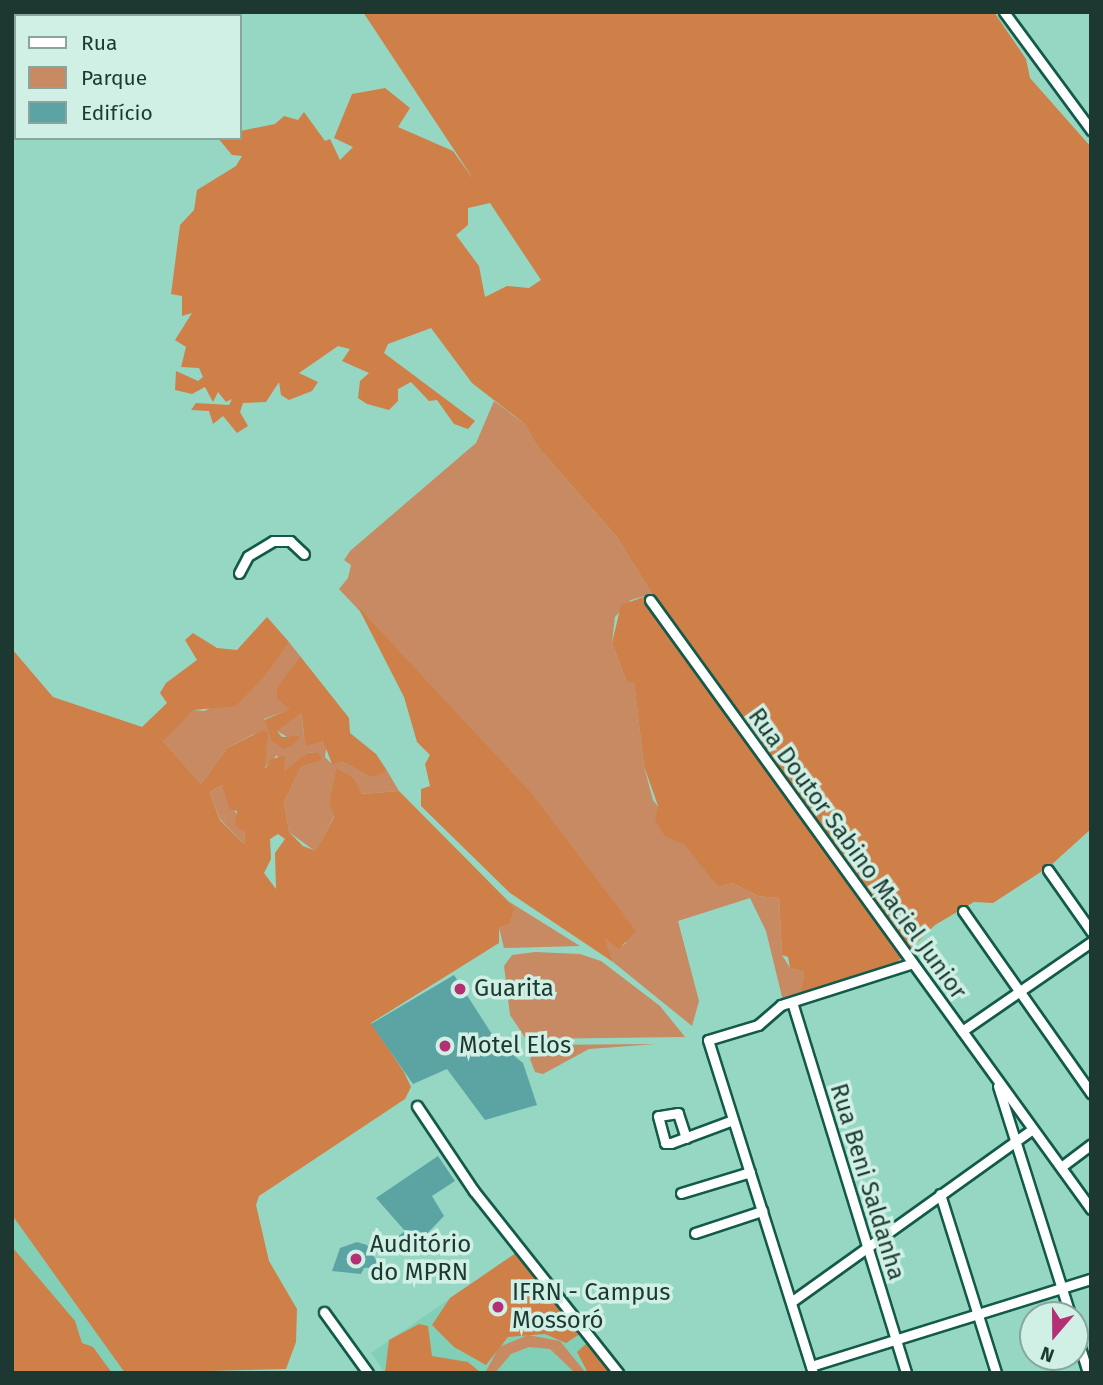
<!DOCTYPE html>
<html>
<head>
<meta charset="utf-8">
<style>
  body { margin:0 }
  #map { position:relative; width:1103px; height:1385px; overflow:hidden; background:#95d7c3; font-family:"Fira Sans",sans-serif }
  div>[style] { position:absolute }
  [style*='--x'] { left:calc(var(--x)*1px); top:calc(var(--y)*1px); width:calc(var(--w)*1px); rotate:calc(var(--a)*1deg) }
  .built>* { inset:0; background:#82cfb8 }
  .green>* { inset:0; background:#c88a62 }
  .forest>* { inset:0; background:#cf7f48 }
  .building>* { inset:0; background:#5ba4a3 }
  .roads { filter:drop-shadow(2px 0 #135a4a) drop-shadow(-2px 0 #135a4a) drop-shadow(0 2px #135a4a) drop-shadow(0 -2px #135a4a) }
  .minor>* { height:9px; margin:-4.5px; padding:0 4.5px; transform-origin:4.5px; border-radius:4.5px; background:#fff }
  .dots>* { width:19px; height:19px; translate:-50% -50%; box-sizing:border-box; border:4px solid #d0f0e5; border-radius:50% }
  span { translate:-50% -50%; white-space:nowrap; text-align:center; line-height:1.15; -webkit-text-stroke:7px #d0f0e5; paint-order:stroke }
  .street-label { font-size:24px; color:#1d3830 }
  .poi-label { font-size:24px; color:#1d3830 }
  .left { translate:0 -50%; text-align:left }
  .frame { position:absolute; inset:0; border:14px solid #1d3830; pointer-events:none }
  .legend { position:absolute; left:14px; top:14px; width:228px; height:126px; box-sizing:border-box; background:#d0f0e5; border:2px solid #88a69d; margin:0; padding:9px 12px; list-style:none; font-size:21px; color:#1d3830 }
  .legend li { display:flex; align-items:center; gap:14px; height:35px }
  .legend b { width:35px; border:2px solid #88a69d }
  .north { position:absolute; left:1019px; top:1301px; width:70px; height:70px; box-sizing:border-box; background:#d0f0e5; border:2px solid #88a69d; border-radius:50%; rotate:200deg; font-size:19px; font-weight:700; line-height:28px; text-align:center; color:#1d3830 }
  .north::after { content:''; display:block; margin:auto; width:24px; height:32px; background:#b42f74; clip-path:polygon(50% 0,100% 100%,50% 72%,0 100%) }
</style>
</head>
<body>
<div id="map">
  <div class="built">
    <div style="clip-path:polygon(12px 1215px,125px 1373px,12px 1373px)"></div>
    <div style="clip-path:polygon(516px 1253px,610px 1373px,385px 1373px,371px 1353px)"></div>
  </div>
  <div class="green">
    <div style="clip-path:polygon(494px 401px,525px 424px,537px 446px,617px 537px,652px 594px,631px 600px,615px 617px,612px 643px,627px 683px,634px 681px,644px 766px,653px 800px,718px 887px,732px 883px,758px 896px,779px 898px,782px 955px,790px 968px,804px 972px,802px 996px,783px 1001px,766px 931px,750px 898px,678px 921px,699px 1001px,692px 1026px,613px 962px,603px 936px,619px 948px,626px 943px,626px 918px,441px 697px,339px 589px,348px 578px,351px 565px,344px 560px,350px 551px,476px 443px)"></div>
    <div style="clip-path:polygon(289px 642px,300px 656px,278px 688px,277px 699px,291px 709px,264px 719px,271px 740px,289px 738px,277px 731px,279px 725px,301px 713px,304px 734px,327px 743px,325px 757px,331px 763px,343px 762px,370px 777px,386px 769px,399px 791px,360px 794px,355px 779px,336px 769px,329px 802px,334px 816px,316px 852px,289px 832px,284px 802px,301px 767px,321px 760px,318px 752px,307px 753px,283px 775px,277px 755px,264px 768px,267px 744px,254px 734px,227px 748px,201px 784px,162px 740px,194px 710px,204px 711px,247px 692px)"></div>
    <div style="clip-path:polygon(222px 785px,245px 831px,244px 844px,220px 819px,212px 799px,210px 792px)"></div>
    <div style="clip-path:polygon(508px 901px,580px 946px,504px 948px,499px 928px,510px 924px,515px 908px)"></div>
    <div style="clip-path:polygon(535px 952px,580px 954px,601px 961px,660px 1006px,685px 1037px,526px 1039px,510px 1015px,504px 966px,512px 955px)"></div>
    <div style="clip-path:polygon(656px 1044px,589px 1049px,543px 1074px,535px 1072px,530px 1059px,538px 1045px)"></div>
    <div style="clip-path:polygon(528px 1335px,560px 1341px,586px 1373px,575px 1373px,550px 1349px,529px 1347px,511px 1354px,495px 1373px,485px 1373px,499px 1347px)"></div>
  </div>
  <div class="forest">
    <div style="clip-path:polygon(evenodd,363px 12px,994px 12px,1026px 59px,1030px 78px,1091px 147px,1091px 829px,1050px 866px,993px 903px,974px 902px,935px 925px,890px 969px,801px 997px,804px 972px,790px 968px,788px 957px,782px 955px,779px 898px,758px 896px,732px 883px,718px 887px,685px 845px,665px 836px,655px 820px,658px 806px,644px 766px,634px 682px,627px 683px,612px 643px,621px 605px,652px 594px,617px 537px,537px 446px,525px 424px,472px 383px,431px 328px,388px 344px,384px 353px,475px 421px,468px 429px,454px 424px,437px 400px,429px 401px,411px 382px,398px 389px,398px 401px,389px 410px,367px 404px,358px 398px,360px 381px,369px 373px,342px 361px,350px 349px,338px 346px,299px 373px,318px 382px,312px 391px,289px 400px,281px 395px,279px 382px,266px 402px,243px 403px,240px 412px,248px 426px,237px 433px,223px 416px,213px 424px,209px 411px,191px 410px,196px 403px,229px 405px,232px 399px,226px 402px,218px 392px,213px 402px,205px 387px,192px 394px,175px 390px,176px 371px,198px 381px,203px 377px,199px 368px,181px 367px,186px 347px,175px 340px,192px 313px,182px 316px,182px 296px,171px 294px,180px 225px,194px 210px,197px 190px,236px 166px,242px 156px,232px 155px,218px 138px,240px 138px,240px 131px,275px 124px,284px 116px,298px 120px,304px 112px,325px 141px,330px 139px,340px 160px,353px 147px,334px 138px,352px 94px,385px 88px,410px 108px,398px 127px,453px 151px,474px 180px,363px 12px,490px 203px,541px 280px,529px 288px,507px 286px,485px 297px,479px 266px,456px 235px,468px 225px,468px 208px,490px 203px)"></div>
    <div style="clip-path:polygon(358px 607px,532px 794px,636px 931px,619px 949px,604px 937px,613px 962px,510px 893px,421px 806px,421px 789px,430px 786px,425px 764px,430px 755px,417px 742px,404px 697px)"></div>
    <div style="clip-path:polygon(evenodd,267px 617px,289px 642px,266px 674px,236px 706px,194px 710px,163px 741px,201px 784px,227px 748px,263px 730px,268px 733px,265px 769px,271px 759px,285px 756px,284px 772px,307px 753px,318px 752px,322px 760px,301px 767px,284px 802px,289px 832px,303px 846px,316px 851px,334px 817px,329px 802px,336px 768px,355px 779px,361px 794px,399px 791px,515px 908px,510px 924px,499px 928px,499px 943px,371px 1023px,404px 1072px,411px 1087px,405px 1099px,259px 1196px,256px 1205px,269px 1261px,297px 1309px,296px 1342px,286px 1369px,125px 1373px,12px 1215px,12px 649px,53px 697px,142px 727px,167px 703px,160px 693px,166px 683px,197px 660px,185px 640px,193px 633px,217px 648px,237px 650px,267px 617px,222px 785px,230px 809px,237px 811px,235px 826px,245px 831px,244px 844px,220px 820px,212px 799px,210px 792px,222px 785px,267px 617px,278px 834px,285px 839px,275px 853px,276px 889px,264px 873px,271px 859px,270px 839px,278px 834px)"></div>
    <div style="clip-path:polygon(300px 656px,349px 718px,350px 733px,376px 754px,386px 769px,383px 773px,370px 777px,343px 762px,332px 764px,323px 741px,306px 746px,301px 713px,277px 731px,282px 737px,300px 736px,293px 745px,284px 749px,271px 740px,264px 720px,290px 709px,277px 699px,277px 688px)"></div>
    <div style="clip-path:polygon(13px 1248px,75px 1321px,82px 1343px,93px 1347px,112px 1373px,12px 1373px)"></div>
    <div style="clip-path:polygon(516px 1253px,580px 1334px,566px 1343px,545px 1334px,508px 1337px,486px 1365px,454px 1347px,432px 1325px,450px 1298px)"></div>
    <div style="clip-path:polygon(419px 1324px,428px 1326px,432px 1356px,468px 1362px,481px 1373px,385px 1373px,389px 1340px)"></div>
    <div style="clip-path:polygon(587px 1343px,610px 1373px,588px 1373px,577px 1352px)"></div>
  </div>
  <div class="building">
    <div style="clip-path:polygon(454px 975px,497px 1042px,523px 1063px,537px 1105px,485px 1120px,447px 1069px,413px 1084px,371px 1024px)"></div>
    <div style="clip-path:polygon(438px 1156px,455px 1181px,432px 1196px,444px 1216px,418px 1243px,402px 1247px,396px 1238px,405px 1231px,376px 1198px)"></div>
    <div style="clip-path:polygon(357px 1242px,367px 1245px,380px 1267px,364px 1268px,361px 1274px,332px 1271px,340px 1248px)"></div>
  </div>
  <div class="roads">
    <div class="minor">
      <div style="--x:1004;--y:12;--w:147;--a:53.6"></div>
      <div style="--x:239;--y:573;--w:19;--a:-62"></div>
      <div style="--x:248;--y:556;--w:29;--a:-31"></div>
      <div style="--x:273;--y:541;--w:17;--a:0"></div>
      <div style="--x:290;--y:541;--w:19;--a:43"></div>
      <div style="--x:650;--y:600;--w:752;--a:54.09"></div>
      <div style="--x:1048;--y:870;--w:75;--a:54.8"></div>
      <div style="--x:963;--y:911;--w:223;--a:54.9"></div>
      <div style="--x:792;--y:1002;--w:388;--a:72.9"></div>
      <div style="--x:962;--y:1031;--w:157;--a:-34.6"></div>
      <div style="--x:998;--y:1086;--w:240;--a:72.5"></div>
      <div style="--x:417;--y:1106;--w:102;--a:56.2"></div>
      <div style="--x:474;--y:1191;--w:232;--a:51.6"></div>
      <div style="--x:686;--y:1138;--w:26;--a:-108"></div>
      <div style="--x:678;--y:1113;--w:20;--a:171"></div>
      <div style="--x:658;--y:1116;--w:28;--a:75"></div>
      <div style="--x:665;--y:1143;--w:6;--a:0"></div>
      <div style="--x:671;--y:1143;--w:66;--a:-20.4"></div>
      <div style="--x:1061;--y:1167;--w:38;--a:-37"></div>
      <div style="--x:681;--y:1193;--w:72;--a:-16.9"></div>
      <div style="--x:940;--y:1194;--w:188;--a:72.6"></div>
      <div style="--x:695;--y:1233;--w:71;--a:-18.2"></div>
      <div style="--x:791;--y:1302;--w:297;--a:-35.6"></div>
      <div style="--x:324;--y:1312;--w:75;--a:54.2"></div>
      <div style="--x:1075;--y:1331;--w:44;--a:72.8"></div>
      <div style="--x:811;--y:1366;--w:293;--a:-17.3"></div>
      <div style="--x:813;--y:1373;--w:349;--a:-107.5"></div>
      <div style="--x:708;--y:1040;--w:52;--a:-16.7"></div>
      <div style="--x:758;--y:1025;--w:30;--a:-41"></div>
      <div style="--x:781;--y:1005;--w:135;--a:-17.6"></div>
    </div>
  </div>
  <div class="dots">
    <div style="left:460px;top:989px;background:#b42f74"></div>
    <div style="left:445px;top:1046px;background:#b42f74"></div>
    <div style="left:356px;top:1259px;background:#b42f74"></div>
    <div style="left:498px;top:1307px;background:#b42f74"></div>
  </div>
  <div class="street-label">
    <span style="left:857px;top:854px;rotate:54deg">Rua Doutor Sabino Maciel Junior</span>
    <span style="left:867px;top:1182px;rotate:73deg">Rua Beni Saldanha</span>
  </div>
  <div class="poi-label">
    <span class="left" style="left:474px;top:989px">Guarita</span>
    <span class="left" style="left:459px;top:1046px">Motel Elos</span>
    <span class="left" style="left:370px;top:1259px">Auditório<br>do MPRN</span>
    <span class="left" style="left:512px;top:1307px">IFRN - Campus<br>Mossoró</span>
  </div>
  <div class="frame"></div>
  <ul class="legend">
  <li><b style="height:9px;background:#fff"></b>Rua</li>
  <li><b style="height:19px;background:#c88a62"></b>Parque</li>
  <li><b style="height:19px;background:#5ba4a3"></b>Edifício</li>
  </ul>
  <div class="north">N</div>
</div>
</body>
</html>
